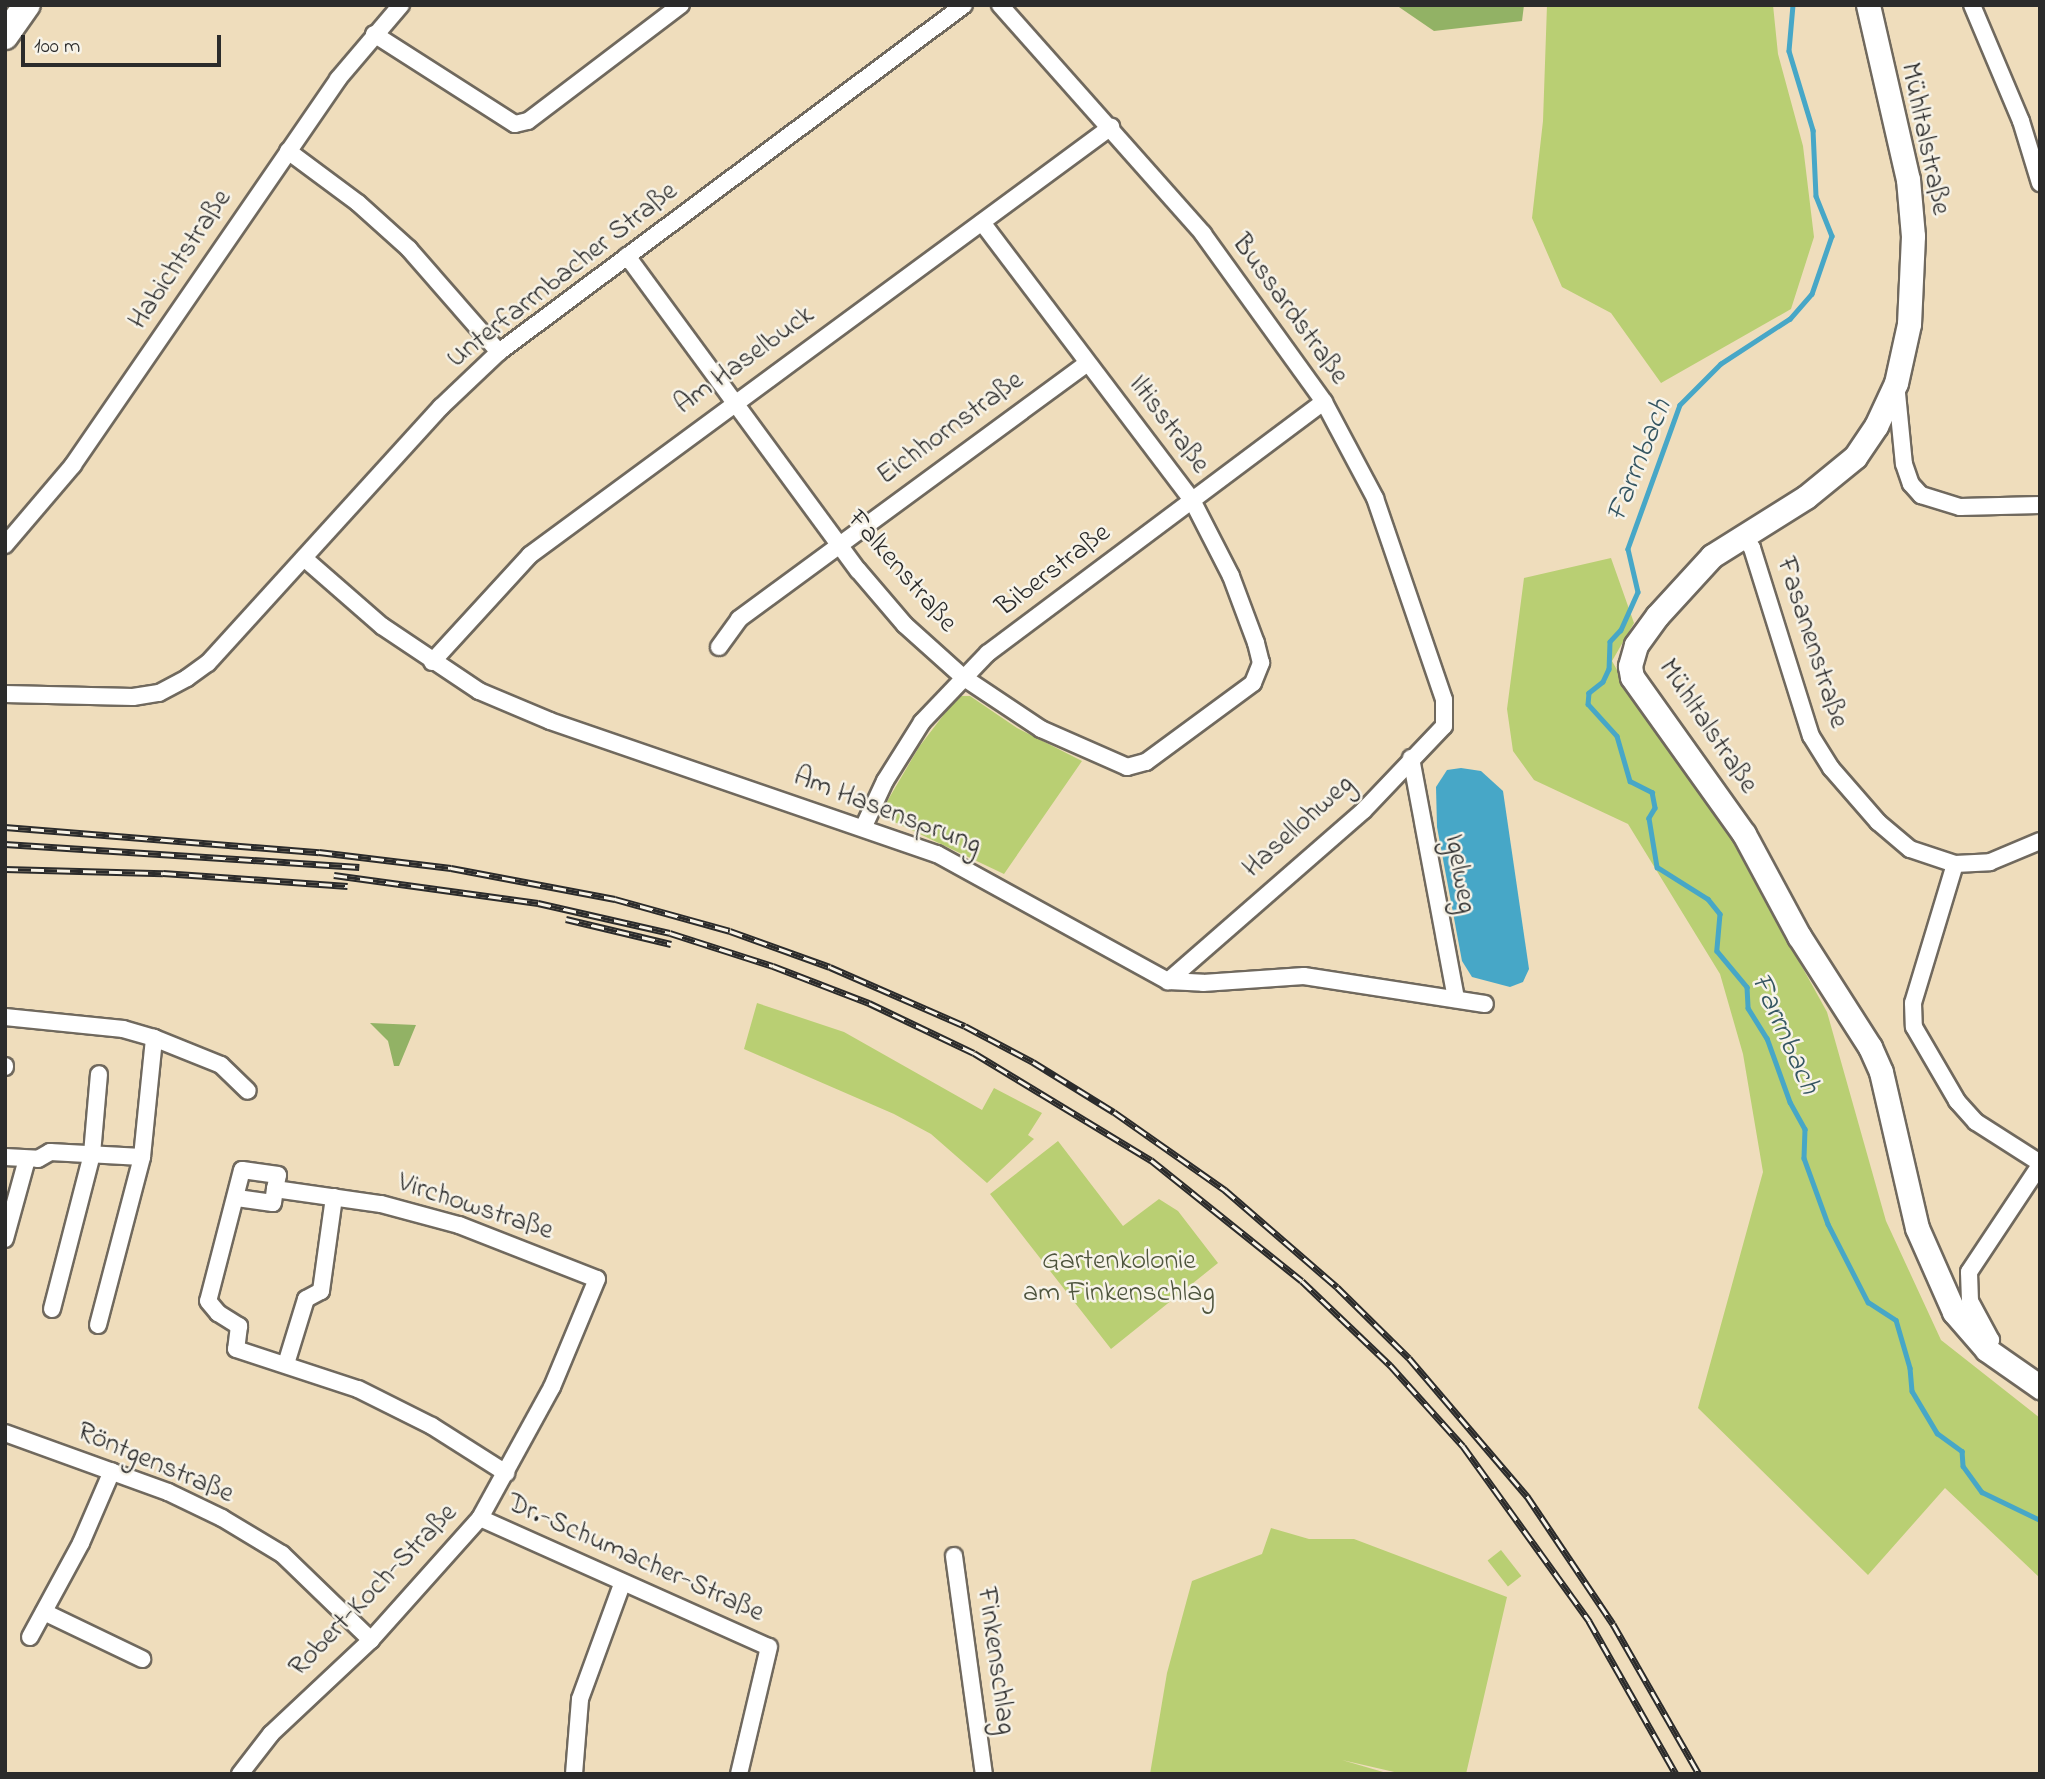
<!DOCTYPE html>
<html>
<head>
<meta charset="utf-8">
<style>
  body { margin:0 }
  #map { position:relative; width:2045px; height:1779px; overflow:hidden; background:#efddbc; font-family:"Indie Flower",sans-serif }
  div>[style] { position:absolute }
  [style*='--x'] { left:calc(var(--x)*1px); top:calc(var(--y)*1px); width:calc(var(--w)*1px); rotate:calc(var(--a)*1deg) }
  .green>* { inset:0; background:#b9cf73; transform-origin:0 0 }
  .forest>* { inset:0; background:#92b265 }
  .water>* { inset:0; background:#47a7c7 }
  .stream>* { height:4.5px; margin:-2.25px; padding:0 2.25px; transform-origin:2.25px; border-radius:2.25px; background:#47a7c7 }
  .roads { filter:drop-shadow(2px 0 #70695e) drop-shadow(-2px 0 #70695e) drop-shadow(0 2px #70695e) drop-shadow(0 -2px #70695e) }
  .street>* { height:16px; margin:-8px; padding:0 8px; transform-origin:8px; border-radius:8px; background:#fff }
  .secondary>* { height:23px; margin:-11.5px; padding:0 11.5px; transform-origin:11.5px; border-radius:11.5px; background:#fff }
  .primary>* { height:26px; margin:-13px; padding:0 13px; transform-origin:13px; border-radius:13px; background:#fff }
  .rail>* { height:7px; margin-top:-3.5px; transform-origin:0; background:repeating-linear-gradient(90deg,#f7f3e8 0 13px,#2b2b2b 0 26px); box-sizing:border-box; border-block:2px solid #2b2b2b }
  span { translate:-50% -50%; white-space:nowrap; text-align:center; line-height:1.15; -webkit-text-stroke:5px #f7f3e8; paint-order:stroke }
  .street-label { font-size:28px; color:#2b2b2b }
  .park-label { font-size:28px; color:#4e543d }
  .water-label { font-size:30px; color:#355662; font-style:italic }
  .frame { position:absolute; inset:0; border:7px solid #2b2b2b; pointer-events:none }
  .scale { position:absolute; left:21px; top:35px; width:200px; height:32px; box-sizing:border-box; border:4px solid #2b2b2b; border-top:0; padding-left:9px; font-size:21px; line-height:24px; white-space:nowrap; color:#2b2b2b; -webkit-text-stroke:5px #f7f3e8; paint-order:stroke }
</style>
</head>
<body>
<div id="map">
  <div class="green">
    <div style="clip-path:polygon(1547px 5px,1773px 5px,1778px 54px,1803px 146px,1814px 237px,1791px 309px,1661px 383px,1611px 313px,1562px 287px,1532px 218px,1543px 121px)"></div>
    <div style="clip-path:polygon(1611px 558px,1634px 623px,1612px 661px,1636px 704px,1727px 831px,1827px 1012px,1886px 1221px,1941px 1340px,2040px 1418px,2040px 1578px,1945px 1488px,1868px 1575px,1698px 1408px,1763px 1172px,1743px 1054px,1720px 974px,1628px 824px,1534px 780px,1513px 751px,1507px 709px,1524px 578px)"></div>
    <div style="clip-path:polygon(958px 696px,970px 696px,1017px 728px,1082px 761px,1004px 874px,886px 818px,885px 805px,919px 747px)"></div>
    <div style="clip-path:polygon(757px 1003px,844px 1032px,982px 1110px,994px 1088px,1042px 1113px,1028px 1135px,1034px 1139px,987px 1183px,931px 1134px,894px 1114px,744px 1049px)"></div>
    <div style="clip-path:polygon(1058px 1141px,1123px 1226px,1159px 1199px,1178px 1211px,1218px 1263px,1111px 1349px,990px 1194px)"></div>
    <div style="clip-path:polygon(1271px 1528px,1309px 1539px,1354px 1539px,1507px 1597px,1466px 1774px,1403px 1774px,1342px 1760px,1390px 1774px,1150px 1774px,1167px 1673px,1192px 1581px,1262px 1554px)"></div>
    <div style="left:1501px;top:1550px;width:33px;height:17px;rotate:52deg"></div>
  </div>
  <div class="forest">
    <div style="clip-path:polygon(1396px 5px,1524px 5px,1522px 21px,1434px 31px)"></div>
    <div style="clip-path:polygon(370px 1023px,416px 1025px,399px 1066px,394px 1066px,388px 1041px)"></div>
  </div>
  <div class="water">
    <div style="clip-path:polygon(1461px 768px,1481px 771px,1503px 791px,1529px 969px,1523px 982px,1510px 987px,1472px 977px,1462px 961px,1437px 827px,1436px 787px,1447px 770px)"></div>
  </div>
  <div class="stream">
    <div style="--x:1793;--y:5;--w:46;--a:95"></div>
    <div style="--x:1789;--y:51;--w:83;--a:73.1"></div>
    <div style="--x:1813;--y:130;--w:66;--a:87.4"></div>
    <div style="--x:1816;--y:196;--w:43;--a:68.2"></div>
    <div style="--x:1832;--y:236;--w:61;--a:109"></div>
    <div style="--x:1812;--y:294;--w:33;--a:131"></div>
    <div style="--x:1790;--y:319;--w:82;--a:146.9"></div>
    <div style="--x:1721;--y:364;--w:58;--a:135"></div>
    <div style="--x:1680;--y:405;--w:153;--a:109.9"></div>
    <div style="--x:1628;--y:549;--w:44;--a:76.9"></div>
    <div style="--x:1638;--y:592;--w:42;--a:114.1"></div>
    <div style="--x:1621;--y:630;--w:16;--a:133"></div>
    <div style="--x:1610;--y:642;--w:27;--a:92"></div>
    <div style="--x:1609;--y:669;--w:14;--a:115"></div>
    <div style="--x:1603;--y:682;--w:18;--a:142"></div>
    <div style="--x:1589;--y:693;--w:11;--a:95"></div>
    <div style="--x:1588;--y:704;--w:43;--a:47.8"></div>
    <div style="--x:1617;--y:736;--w:47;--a:73.9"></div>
    <div style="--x:1630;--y:781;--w:25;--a:27"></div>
    <div style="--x:1652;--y:792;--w:16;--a:79"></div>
    <div style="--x:1655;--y:808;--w:12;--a:121"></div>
    <div style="--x:1649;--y:818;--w:50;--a:80.7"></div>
    <div style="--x:1657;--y:867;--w:60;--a:32.1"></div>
    <div style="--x:1708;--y:899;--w:19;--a:51"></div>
    <div style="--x:1720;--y:914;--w:37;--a:95"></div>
    <div style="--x:1717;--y:951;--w:47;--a:50.2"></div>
    <div style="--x:1747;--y:987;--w:21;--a:87"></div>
    <div style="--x:1748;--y:1008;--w:36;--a:58"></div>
    <div style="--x:1767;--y:1038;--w:68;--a:70.2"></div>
    <div style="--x:1790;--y:1102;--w:31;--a:61"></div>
    <div style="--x:1805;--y:1129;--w:29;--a:92"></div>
    <div style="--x:1804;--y:1158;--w:70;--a:70"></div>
    <div style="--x:1828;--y:1224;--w:88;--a:62.9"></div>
    <div style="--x:1868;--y:1302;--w:33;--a:33"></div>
    <div style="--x:1896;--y:1320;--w:50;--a:73.7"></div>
    <div style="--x:1910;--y:1368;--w:23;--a:85"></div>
    <div style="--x:1912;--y:1391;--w:49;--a:59.2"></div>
    <div style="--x:1937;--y:1433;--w:31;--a:36"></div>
    <div style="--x:1962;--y:1451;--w:15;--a:86"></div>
    <div style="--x:1963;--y:1466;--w:32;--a:54"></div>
    <div style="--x:1982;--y:1492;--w:64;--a:25.8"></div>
  </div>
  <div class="roads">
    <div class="street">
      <div style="--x:1000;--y:5;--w:306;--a:48.4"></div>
      <div style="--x:1203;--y:234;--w:207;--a:54.2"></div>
      <div style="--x:1324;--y:402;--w:109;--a:62"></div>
      <div style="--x:1375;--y:498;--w:213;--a:71.1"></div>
      <div style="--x:1444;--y:700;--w:26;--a:90"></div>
      <div style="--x:1444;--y:726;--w:117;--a:133.6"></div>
      <div style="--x:1363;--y:811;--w:259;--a:138.9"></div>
      <div style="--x:1972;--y:5;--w:126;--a:67.1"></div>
      <div style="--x:2021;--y:121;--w:65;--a:73"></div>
      <div style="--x:374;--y:34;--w:167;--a:32.6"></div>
      <div style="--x:515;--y:124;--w:13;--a:-13"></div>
      <div style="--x:528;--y:121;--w:192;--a:-37.2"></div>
      <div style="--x:288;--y:151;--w:87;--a:36.6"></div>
      <div style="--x:358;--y:203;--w:69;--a:42"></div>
      <div style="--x:409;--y:249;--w:137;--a:48.9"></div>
      <div style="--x:627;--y:256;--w:390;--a:53.7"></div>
      <div style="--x:858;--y:570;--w:72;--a:49.5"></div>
      <div style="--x:905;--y:625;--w:78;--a:41.9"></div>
      <div style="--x:963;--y:677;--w:94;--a:33.7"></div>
      <div style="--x:1041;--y:729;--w:94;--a:23.8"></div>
      <div style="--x:1127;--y:767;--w:20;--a:-15"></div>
      <div style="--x:1146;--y:762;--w:133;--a:-36.4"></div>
      <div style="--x:1253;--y:683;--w:22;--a:-68"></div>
      <div style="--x:1261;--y:663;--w:21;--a:-104"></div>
      <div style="--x:1256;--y:643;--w:72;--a:-110.5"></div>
      <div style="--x:1231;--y:576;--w:85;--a:-117.2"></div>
      <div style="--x:1192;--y:500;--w:348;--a:-127.1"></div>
      <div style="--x:1896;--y:383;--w:81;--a:84.4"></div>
      <div style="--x:1904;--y:464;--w:21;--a:71"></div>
      <div style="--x:1911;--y:484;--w:15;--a:48"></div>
      <div style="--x:1921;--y:495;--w:41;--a:17.1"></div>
      <div style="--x:1960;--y:507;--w:80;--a:-1.4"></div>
      <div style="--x:1743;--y:535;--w:16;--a:55"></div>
      <div style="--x:1752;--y:548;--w:197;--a:72.6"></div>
      <div style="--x:1811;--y:736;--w:38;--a:58"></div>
      <div style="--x:1831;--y:768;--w:72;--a:49"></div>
      <div style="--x:1878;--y:822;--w:42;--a:40.2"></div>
      <div style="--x:1910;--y:849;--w:47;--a:18.4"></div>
      <div style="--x:1955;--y:864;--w:35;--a:-3"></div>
      <div style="--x:1990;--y:862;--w:54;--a:-22.8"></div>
      <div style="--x:5;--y:545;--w:105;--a:-49.6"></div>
      <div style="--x:73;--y:465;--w:468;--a:-55.5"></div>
      <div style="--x:338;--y:79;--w:97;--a:-49.6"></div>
      <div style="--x:304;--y:558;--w:103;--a:41.1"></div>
      <div style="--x:382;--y:626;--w:117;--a:33.8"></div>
      <div style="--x:479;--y:691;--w:77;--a:22.9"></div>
      <div style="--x:550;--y:721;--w:409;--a:19"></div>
      <div style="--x:937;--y:854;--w:264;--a:28.8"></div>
      <div style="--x:1168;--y:981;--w:35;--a:3"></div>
      <div style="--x:1203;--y:983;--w:101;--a:-4"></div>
      <div style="--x:1304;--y:976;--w:183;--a:8.8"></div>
      <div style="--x:719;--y:647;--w:34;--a:-54"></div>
      <div style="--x:739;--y:619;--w:432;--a:-36.3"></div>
      <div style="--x:432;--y:662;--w:145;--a:-47.5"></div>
      <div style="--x:530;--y:555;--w:722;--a:-36.38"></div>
      <div style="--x:5;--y:694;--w:128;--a:1.3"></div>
      <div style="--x:133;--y:697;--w:26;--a:-9"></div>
      <div style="--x:159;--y:693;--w:32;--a:-28"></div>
      <div style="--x:187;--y:678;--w:26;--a:-36"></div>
      <div style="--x:208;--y:663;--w:346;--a:-47.7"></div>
      <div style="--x:441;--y:407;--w:80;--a:-43.5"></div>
      <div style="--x:499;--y:352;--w:580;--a:-36.73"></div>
      <div style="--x:1411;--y:758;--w:245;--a:79.4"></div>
      <div style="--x:864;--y:826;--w:50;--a:-65"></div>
      <div style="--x:885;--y:781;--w:70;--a:-57.9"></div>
      <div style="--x:922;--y:722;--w:95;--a:-46.3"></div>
      <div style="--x:988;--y:653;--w:419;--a:-36.8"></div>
      <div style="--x:1955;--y:864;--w:145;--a:106.8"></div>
      <div style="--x:1913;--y:1003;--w:24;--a:88"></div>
      <div style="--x:1914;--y:1027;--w:86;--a:59.8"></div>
      <div style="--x:1957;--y:1101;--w:28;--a:48"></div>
      <div style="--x:1976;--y:1122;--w:76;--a:32.6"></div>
      <div style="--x:5;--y:1017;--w:119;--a:5.8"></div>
      <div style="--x:123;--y:1029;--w:32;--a:16"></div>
      <div style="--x:154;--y:1038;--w:72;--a:21.9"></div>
      <div style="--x:221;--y:1065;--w:37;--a:44"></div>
      <div style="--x:5;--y:1067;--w:1;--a:-90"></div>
      <div style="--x:5;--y:1157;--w:33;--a:3"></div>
      <div style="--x:38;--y:1159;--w:14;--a:-30"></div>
      <div style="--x:50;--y:1152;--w:92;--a:3.1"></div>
      <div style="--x:275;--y:1189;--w:14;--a:-78"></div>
      <div style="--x:278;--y:1175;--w:36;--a:-172"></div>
      <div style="--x:242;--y:1170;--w:135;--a:104.5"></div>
      <div style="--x:208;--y:1301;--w:16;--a:50"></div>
      <div style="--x:218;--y:1313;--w:25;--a:32"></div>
      <div style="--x:239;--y:1326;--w:23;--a:97"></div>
      <div style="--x:236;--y:1349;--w:128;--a:18.2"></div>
      <div style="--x:358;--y:1389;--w:83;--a:26.6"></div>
      <div style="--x:432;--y:1426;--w:88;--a:32.4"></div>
      <div style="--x:237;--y:1198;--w:36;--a:8"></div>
      <div style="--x:273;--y:1203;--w:14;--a:-82"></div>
      <div style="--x:275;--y:1189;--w:107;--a:8.1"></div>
      <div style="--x:381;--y:1204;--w:81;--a:15.1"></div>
      <div style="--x:459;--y:1225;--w:148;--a:21.4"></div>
      <div style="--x:597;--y:1279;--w:117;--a:112.6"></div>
      <div style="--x:552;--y:1387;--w:149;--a:118.8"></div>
      <div style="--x:480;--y:1518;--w:164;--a:131.8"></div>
      <div style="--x:371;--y:1640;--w:137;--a:136.8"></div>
      <div style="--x:271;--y:1734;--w:51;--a:127.8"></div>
      <div style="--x:5;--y:1239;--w:83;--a:-74.6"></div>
      <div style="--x:52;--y:1309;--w:160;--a:-75.5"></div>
      <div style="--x:92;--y:1154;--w:80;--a:-85"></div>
      <div style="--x:98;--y:1325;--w:174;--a:-75.3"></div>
      <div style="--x:142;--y:1157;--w:120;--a:-84.2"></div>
      <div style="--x:1987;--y:1350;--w:11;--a:-68"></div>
      <div style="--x:1991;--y:1340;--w:44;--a:-118.3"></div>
      <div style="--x:1970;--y:1301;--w:29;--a:-92"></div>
      <div style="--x:1969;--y:1272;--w:128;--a:-56.4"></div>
      <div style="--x:286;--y:1364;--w:68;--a:-72.9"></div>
      <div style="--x:306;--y:1299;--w:17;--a:-28"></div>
      <div style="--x:321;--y:1291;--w:95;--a:-82.1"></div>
      <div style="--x:5;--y:1433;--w:173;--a:19.9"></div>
      <div style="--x:168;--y:1492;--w:60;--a:25.7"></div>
      <div style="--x:222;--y:1518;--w:70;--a:31"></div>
      <div style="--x:282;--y:1554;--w:124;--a:44"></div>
      <div style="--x:480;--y:1518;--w:316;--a:24.1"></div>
      <div style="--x:769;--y:1647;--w:130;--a:103.3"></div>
      <div style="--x:954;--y:1556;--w:220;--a:82.2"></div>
      <div style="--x:44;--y:1612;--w:109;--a:25.6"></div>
      <div style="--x:30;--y:1637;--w:107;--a:-61.5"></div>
      <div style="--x:81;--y:1543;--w:78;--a:-66.7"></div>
      <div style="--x:574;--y:1774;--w:75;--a:-85.4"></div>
      <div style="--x:580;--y:1699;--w:122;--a:-69.9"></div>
    </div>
    <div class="secondary">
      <div style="--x:1868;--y:5;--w:179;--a:77.1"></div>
      <div style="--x:1908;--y:179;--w:57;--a:85"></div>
      <div style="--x:1913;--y:236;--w:88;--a:92.6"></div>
      <div style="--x:1909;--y:324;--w:60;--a:102.4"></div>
      <div style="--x:1896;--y:383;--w:47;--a:114.9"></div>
      <div style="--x:1876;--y:426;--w:37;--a:124"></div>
      <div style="--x:1855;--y:457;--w:63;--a:140.8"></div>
      <div style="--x:1806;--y:497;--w:111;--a:147.9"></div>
      <div style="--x:1712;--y:556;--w:81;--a:132.5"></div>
      <div style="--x:1657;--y:616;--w:36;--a:126"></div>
      <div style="--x:1636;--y:645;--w:22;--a:106"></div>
      <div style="--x:1630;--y:666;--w:11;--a:80"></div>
      <div style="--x:1632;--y:677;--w:193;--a:54.5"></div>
      <div style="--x:1744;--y:834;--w:116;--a:61.7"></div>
      <div style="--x:1799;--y:936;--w:132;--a:57.4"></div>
      <div style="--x:1870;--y:1047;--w:27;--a:66"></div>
      <div style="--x:1881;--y:1072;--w:160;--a:77"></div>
      <div style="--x:1917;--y:1228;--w:92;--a:66.2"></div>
      <div style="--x:1954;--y:1312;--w:50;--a:49"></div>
      <div style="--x:1987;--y:1350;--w:65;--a:34.9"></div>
    </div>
    <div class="primary">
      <div style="--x:5;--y:36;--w:38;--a:-55"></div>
    </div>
  </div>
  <div class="rail">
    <div style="--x:5;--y:827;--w:315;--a:4.6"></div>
    <div style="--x:319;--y:852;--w:133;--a:6.9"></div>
    <div style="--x:451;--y:868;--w:167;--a:10.7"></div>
    <div style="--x:615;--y:899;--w:119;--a:15.5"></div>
    <div style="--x:730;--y:931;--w:106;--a:19.8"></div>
    <div style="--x:830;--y:967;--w:147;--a:23.6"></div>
    <div style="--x:965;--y:1026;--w:77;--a:27.9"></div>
    <div style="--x:1033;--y:1062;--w:95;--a:31.7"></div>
    <div style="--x:1114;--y:1112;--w:136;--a:35.1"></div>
    <div style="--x:1225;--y:1190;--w:148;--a:40.9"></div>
    <div style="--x:1337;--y:1287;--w:101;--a:44.6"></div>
    <div style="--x:1409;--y:1358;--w:182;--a:49.5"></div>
    <div style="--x:1527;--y:1496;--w:154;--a:56.1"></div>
    <div style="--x:1613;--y:1624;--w:173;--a:60.2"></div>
    <div style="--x:5;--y:844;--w:355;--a:3.7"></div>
    <div style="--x:5;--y:869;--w:158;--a:1.5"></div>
    <div style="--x:163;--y:873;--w:185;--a:4"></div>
    <div style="--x:334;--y:875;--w:206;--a:7.8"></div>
    <div style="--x:538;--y:903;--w:135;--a:12.8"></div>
    <div style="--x:670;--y:933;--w:108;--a:17.8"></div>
    <div style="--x:773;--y:966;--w:103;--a:21.1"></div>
    <div style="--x:869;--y:1003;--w:116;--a:25.5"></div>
    <div style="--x:974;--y:1053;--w:207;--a:31.2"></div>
    <div style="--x:1151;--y:1160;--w:193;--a:38.7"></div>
    <div style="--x:1302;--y:1281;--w:122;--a:43.7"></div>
    <div style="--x:1390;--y:1365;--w:109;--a:48"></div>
    <div style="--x:1463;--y:1446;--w:216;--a:54.2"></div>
    <div style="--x:1589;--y:1621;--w:176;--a:60.4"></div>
    <div style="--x:566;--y:919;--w:108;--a:13.4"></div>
  </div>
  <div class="street-label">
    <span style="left:1924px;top:139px;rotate:78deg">Mühltalstraße</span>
    <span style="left:181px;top:260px;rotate:-56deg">Habichtstraße</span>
    <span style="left:563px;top:276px;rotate:-38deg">Unterfarrnbacher Straße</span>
    <span style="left:1289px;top:310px;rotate:54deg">Bussardstraße</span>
    <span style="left:745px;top:361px;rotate:-36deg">Am Haselbuck</span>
    <span style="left:1168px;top:425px;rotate:53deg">Iltisstraße</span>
    <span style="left:951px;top:429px;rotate:-36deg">Eichhornstraße</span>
    <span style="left:1054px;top:571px;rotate:-37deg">Biberstraße</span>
    <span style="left:901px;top:572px;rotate:49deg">Falkenstraße</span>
    <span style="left:1811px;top:643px;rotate:72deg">Fasanenstraße</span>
    <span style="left:1707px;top:727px;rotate:56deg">Mühltalstraße</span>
    <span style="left:887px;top:812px;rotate:21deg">Am Hasensprung</span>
    <span style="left:1299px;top:827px;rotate:-42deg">Hasellohweg</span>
    <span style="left:1459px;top:874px;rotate:80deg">Igelweg</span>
    <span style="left:475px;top:1208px;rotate:18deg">Virchowstraße</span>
    <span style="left:155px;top:1464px;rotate:23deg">Röntgenstraße</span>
    <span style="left:635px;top:1559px;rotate:24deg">Dr.-Schumacher-Straße</span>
    <span style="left:374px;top:1591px;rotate:-46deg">Robert-Koch-Straße</span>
    <span style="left:995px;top:1661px;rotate:82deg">Finkenschlag</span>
  </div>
  <div class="park-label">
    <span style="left:1119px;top:1278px">Gartenkolonie<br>am Finkenschlag</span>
  </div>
  <div class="water-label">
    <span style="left:1640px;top:461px;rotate:-68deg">Farrnbach</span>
    <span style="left:1784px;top:1034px;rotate:66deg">Farrnbach</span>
  </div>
  <div class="frame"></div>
  <div class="scale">100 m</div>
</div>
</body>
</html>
